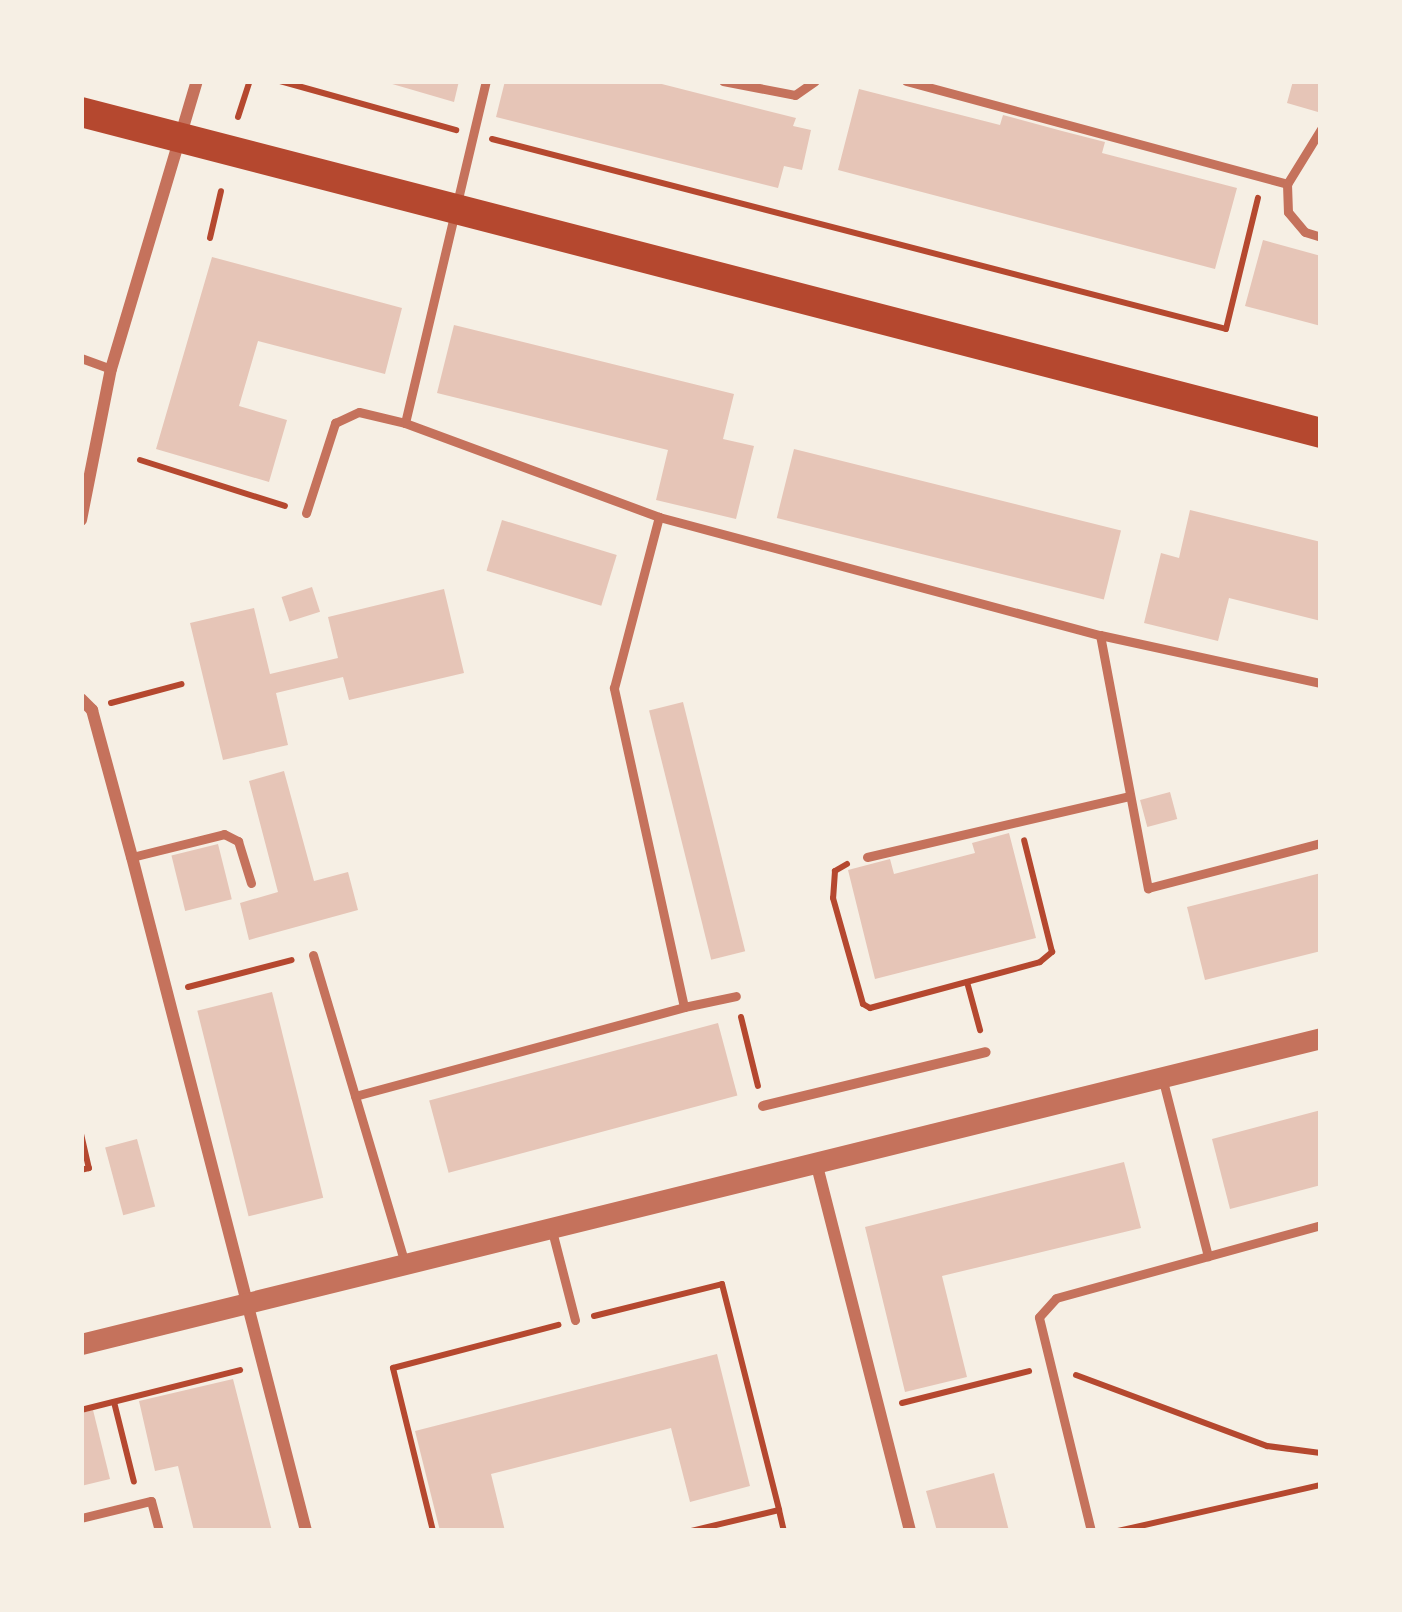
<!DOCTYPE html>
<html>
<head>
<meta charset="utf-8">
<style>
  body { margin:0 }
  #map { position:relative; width:1402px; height:1612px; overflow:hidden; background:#f6efe4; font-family:Rubik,sans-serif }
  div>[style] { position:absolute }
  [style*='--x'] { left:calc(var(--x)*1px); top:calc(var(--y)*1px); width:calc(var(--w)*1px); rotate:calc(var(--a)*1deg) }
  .building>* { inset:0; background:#e6c5b7; transform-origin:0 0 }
  .path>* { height:6px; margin:-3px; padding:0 3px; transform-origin:3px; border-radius:3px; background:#b5482f }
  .service>* { height:9px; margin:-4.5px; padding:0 4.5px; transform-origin:4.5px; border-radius:4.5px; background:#c5725c }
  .pedestrian>* { height:10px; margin:-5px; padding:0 5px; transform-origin:5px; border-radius:5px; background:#c5725c }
  .minor>* { height:12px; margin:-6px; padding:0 6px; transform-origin:6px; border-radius:6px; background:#c5725c }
  .tertiary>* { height:21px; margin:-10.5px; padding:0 10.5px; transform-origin:10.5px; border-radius:10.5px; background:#c5725c }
  .primary>* { height:30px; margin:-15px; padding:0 15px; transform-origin:15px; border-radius:15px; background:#b5482f }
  span { translate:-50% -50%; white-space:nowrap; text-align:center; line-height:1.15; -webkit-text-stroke:10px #f6efe4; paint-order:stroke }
  .frame { position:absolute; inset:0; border:84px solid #f6efe4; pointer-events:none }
</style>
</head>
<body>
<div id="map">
  <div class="building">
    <div style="clip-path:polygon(382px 81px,459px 81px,454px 102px)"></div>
    <div style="clip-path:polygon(505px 81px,650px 81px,796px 118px,793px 126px,811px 130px,802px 170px,784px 166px,778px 188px,496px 117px)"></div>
    <div style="clip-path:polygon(1293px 81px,1321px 83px,1318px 112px,1287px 103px)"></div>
    <div style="clip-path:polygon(859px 89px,1000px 125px,1003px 115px,1062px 131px,1105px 142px,1102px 153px,1237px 188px,1215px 269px,838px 170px)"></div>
    <div style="clip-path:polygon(1263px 240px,1321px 256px,1321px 326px,1245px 306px)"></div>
    <div style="clip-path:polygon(212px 257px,402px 308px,385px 374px,258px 341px,239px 406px,287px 420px,269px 482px,156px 449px)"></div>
    <div style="clip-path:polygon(454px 325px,734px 394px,723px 439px,754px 446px,736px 519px,656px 500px,668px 450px,437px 393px)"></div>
    <div style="left:794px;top:449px;width:337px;height:71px;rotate:14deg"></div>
    <div style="clip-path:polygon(1190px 510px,1321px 542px,1321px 621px,1229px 598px,1218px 641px,1144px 623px,1161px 553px,1179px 558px)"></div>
    <div style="left:502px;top:520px;width:120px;height:53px;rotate:17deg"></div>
    <div style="left:312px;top:587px;width:26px;height:32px;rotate:72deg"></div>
    <div style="clip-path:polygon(444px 589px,464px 673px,349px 700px,343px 677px,276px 693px,288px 745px,223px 760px,190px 623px,254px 608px,270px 674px,338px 658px,328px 617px)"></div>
    <div style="left:683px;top:702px;width:257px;height:35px;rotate:76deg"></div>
    <div style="clip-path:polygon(284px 771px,314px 881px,348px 872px,358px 910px,249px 940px,240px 903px,278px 892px,249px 781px)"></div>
    <div style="left:1170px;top:792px;width:28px;height:31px;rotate:75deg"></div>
    <div style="clip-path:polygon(1009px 833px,1036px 938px,875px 979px,848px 870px,890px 859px,894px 874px,975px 853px,972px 843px)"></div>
    <div style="left:218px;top:844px;width:57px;height:48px;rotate:76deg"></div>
    <div style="clip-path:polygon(1321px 873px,1321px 951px,1205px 980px,1187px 907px)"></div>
    <div style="left:272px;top:992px;width:212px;height:77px;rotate:76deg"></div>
    <div style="left:718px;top:1023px;width:75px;height:299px;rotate:75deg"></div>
    <div style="clip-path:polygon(1321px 1110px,1321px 1185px,1230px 1209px,1212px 1139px)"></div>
    <div style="left:137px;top:1139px;width:70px;height:33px;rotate:75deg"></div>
    <div style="clip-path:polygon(1124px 1162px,1141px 1228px,942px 1276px,967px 1377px,905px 1392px,865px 1227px)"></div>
    <div style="clip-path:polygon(717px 1354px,750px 1486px,690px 1502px,671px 1428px,491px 1474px,505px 1531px,440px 1531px,415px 1431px)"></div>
    <div style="clip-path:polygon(233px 1379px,272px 1531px,194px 1531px,178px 1466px,155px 1471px,139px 1401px)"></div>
    <div style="clip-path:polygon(93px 1410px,110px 1479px,81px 1486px,81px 1413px)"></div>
    <div style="clip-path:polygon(994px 1473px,1009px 1531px,937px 1531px,926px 1491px)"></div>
  </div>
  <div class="path">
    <div style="--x:280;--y:81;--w:183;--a:15.6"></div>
    <div style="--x:238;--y:117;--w:38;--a:-72"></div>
    <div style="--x:492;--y:139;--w:758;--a:14.51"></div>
    <div style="--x:1226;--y:329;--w:135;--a:-76.3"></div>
    <div style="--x:210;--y:238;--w:48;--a:-76.8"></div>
    <div style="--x:140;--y:460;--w:152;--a:17.6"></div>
    <div style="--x:111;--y:703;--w:73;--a:-15"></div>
    <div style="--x:847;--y:864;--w:14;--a:150"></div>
    <div style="--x:835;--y:871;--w:27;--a:94"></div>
    <div style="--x:833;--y:898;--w:110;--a:74.2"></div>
    <div style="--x:863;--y:1004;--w:8;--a:30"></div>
    <div style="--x:870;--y:1008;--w:176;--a:-15.1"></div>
    <div style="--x:1040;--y:962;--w:16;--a:-40"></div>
    <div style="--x:1052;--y:952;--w:115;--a:-104"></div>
    <div style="--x:967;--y:982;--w:50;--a:74.8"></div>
    <div style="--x:188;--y:987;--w:107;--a:-14.6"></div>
    <div style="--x:741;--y:1017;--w:71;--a:76.2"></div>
    <div style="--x:81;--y:1134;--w:35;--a:77"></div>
    <div style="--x:89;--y:1168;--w:8;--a:166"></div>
    <div style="--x:594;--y:1316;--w:132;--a:-14"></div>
    <div style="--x:722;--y:1284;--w:233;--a:75.8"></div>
    <div style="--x:779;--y:1510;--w:90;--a:166.6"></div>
    <div style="--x:1076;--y:1375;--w:204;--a:20.4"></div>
    <div style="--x:1267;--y:1446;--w:54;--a:7.4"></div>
    <div style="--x:114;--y:1402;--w:82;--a:76"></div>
    <div style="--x:902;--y:1403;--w:131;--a:-14.1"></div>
    <div style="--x:81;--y:1410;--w:164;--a:-14.1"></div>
    <div style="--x:779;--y:1510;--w:22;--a:77"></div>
    <div style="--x:433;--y:1531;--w:168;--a:-103.8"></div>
    <div style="--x:393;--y:1368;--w:171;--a:-14.6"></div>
    <div style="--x:1118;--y:1531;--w:208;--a:-12.8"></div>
  </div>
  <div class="service">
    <div style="--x:723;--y:81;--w:73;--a:11"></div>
    <div style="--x:795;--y:95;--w:24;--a:-35"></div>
    <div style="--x:906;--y:81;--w:395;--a:15.1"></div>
    <div style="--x:1321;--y:129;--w:65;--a:121.7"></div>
    <div style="--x:1287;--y:184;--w:28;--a:88"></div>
    <div style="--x:1288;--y:212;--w:26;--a:50"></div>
    <div style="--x:1305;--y:232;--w:17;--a:17"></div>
    <div style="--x:81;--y:358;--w:32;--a:20"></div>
    <div style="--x:405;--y:423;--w:351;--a:-76.7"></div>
    <div style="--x:306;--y:513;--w:95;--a:-72.1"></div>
    <div style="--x:335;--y:423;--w:26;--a:-25"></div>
    <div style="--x:359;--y:412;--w:47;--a:13.4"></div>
    <div style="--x:405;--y:423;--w:271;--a:20.3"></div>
    <div style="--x:659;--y:517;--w:457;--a:15"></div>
    <div style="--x:1100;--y:635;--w:226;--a:12.3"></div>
    <div style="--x:1100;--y:635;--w:258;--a:79.3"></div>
    <div style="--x:1148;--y:888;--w:179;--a:-14.6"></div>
    <div style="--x:132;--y:857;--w:95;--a:-14"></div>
    <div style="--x:224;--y:834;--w:16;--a:27"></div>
    <div style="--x:238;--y:841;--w:44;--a:72.8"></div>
    <div style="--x:867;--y:857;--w:269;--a:-13.1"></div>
    <div style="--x:313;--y:955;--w:319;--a:73.4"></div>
    <div style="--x:684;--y:1007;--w:53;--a:-11.9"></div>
    <div style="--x:1163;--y:1081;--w:181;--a:75.6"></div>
    <div style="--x:355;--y:1096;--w:341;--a:-15.1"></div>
    <div style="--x:684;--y:1007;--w:327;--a:-102.4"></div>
    <div style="--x:614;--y:688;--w:177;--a:-75.3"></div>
    <div style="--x:552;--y:1231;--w:92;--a:75.5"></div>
    <div style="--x:81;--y:1518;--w:72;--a:-13.7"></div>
    <div style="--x:151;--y:1501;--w:31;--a:75"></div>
    <div style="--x:1091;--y:1531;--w:220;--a:-103.7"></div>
    <div style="--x:1039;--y:1317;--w:25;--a:-48"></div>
    <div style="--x:1056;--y:1298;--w:275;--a:-15.4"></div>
  </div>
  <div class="pedestrian">
    <div style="--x:763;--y:1106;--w:229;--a:-13.6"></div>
  </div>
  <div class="minor">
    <div style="--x:81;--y:520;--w:154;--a:-78.8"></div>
    <div style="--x:111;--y:369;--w:301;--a:-73.4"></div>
    <div style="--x:81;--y:699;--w:16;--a:45"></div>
    <div style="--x:92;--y:710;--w:152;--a:74.8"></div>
    <div style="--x:132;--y:857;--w:696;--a:75.52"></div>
    <div style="--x:816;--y:1162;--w:381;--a:75.7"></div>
  </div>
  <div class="tertiary">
    <div style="--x:81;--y:1344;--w:1277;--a:-13.86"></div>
  </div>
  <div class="primary">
    <div style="--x:81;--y:112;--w:1281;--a:14.51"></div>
  </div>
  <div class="frame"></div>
</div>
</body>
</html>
